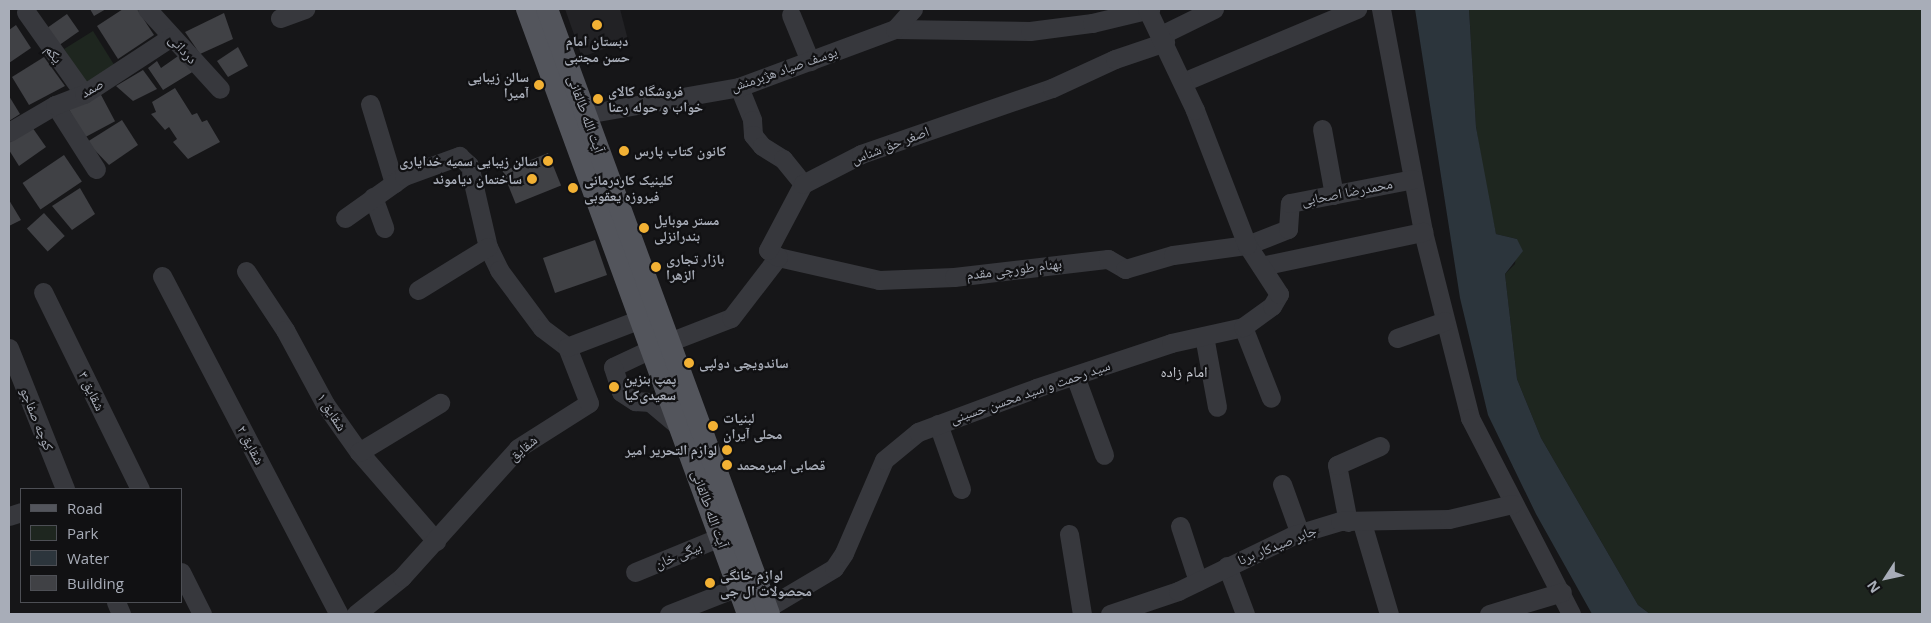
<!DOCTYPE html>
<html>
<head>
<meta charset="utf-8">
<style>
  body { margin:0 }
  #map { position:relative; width:1931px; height:623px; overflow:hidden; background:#161618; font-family:"Open Sans","Noto Naskh Arabic",sans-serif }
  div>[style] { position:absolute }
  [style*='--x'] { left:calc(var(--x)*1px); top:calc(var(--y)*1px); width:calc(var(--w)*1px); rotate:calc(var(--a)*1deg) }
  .built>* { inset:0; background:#222225 }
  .green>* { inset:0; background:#1e261f; transform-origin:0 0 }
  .water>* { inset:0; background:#2c353c }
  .building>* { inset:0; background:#404145; transform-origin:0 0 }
  .minor>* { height:19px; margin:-9.5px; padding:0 9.5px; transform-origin:9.5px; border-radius:9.5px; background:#37383d }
  .major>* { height:22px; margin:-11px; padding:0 11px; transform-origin:11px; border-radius:11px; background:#53555c }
  .dots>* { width:14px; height:14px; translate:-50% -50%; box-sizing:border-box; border:2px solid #111113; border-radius:50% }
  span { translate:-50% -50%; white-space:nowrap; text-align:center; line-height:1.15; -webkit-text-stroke:4.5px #111113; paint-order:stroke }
  .poi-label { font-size:14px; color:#a8adb8; font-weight:700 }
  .right { translate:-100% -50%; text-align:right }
  .left { translate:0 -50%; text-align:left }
  .street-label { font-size:14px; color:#a8adb8 }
  .neighbourhood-label { font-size:15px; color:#c9ccd4 }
  .frame { position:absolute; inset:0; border:10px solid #a8adb8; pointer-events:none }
  .legend { position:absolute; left:20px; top:488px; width:162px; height:115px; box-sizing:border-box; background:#111113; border:1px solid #4d4f55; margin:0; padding:6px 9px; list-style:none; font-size:15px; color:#a8adb8 }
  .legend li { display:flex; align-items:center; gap:10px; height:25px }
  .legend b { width:25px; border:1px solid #4d4f55 }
  .north { position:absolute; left:1861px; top:553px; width:50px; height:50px; -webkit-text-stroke:4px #111113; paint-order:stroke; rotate:235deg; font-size:14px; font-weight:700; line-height:20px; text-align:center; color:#a8adb8 }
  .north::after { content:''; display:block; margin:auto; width:18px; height:22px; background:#a8adb8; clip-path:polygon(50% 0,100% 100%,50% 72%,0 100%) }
</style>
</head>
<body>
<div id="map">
  <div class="built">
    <div style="clip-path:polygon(565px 9px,620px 9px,628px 40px,582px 57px)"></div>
  </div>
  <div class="green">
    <div style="clip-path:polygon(1469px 9px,1922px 9px,1922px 614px,1650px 614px,1638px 605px,1541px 438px,1517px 379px,1505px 274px,1515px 264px,1517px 239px,1496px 234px,1486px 189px,1476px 127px)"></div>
    <div style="left:93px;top:31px;width:41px;height:34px;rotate:58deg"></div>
  </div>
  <div class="water">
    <div style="clip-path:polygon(1415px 9px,1469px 9px,1476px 127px,1496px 234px,1517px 239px,1523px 251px,1505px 274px,1517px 379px,1541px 438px,1638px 605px,1650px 614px,1592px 614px,1536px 514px,1488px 415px,1460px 298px)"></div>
  </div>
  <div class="building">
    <div style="clip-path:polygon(90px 9px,106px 9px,94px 16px)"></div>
    <div style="clip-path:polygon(123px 9px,137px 9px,154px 35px,118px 59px,97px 26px)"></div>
    <div style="clip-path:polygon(224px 13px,233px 39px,200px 54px,185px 32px)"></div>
    <div style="left:67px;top:14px;width:21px;height:34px;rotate:55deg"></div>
    <div style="clip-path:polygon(16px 25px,31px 48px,9px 63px,9px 30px)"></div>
    <div style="clip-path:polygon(238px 47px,248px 66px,228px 77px,217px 61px)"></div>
    <div style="clip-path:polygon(181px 54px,194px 71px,163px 90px,148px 68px,157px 61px,161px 68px)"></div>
    <div style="clip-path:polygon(44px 57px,65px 86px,29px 105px,12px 77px)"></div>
    <div style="clip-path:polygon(143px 70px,157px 89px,133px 101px,116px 86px)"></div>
    <div style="clip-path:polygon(175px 88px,192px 115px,197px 113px,202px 122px,207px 120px,220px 142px,188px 159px,173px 142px,177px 139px,169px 127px,165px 130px,151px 114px,156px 112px,152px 102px)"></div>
    <div style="left:100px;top:93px;width:32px;height:35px;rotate:62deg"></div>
    <div style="clip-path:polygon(9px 96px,20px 114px,9px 121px)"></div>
    <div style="clip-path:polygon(122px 120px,138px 145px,109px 165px,87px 142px)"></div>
    <div style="clip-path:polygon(32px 127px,46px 147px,19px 166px,9px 150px,9px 143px)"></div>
    <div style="left:548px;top:153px;width:35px;height:49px;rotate:68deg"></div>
    <div style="left:64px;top:155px;width:32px;height:50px;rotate:56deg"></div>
    <div style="clip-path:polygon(80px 188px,95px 214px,72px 230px,52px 206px)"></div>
    <div style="clip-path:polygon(9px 200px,21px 220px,9px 226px)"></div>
    <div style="left:44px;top:213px;width:31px;height:23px;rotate:48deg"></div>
    <div style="left:595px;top:240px;width:37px;height:55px;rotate:71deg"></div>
  </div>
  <div class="minor">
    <div style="--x:147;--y:9;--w:108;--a:47.6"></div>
    <div style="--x:1381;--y:9;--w:227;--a:79.3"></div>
    <div style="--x:1423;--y:232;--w:192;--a:75.8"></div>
    <div style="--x:1470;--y:418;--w:220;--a:62.7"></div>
    <div style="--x:26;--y:12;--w:100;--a:54.7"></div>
    <div style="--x:791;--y:15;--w:50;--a:67.6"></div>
    <div style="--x:280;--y:18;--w:27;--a:-20"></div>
    <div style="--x:895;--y:29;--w:135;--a:0.8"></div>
    <div style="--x:1030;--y:31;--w:63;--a:-7.4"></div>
    <div style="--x:1092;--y:23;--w:60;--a:-13.6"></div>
    <div style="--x:1161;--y:35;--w:59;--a:-26.1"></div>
    <div style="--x:1183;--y:82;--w:189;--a:-22.8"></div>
    <div style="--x:739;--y:87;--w:35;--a:68"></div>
    <div style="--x:752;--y:120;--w:15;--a:86"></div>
    <div style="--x:753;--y:135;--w:14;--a:51"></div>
    <div style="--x:762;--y:146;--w:25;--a:32"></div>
    <div style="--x:783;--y:159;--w:32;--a:51"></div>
    <div style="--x:370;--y:104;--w:83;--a:73.1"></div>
    <div style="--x:55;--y:105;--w:76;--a:57.4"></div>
    <div style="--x:586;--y:114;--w:155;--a:-10"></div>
    <div style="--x:739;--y:87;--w:166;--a:-20.4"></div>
    <div style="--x:895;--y:29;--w:27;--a:-48"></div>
    <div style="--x:1322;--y:129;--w:67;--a:79.7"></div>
    <div style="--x:9;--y:132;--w:53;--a:-30.4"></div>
    <div style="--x:55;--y:105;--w:31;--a:-21"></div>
    <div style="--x:84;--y:94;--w:104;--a:-33.2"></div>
    <div style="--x:373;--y:197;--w:33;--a:70"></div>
    <div style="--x:345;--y:218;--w:72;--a:-35.4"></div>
    <div style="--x:404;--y:176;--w:59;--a:-20"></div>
    <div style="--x:459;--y:156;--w:13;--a:42"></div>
    <div style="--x:469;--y:165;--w:84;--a:77"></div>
    <div style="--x:488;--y:247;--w:25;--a:64"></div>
    <div style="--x:499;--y:270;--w:72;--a:53.4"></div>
    <div style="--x:542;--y:328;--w:31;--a:37"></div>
    <div style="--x:778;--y:257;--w:104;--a:12.8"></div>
    <div style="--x:879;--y:280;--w:75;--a:-2.3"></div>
    <div style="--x:954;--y:277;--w:155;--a:-6.7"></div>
    <div style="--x:1108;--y:259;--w:20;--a:30"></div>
    <div style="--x:1125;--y:269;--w:50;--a:-16.3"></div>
    <div style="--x:1173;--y:255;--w:75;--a:-7.7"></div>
    <div style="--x:1247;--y:245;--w:44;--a:-21.3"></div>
    <div style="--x:1288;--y:229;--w:26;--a:-86"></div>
    <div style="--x:1290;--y:203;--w:125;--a:-11"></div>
    <div style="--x:1261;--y:266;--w:166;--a:-11.9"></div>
    <div style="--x:246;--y:271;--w:71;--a:56.5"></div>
    <div style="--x:285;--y:330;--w:84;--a:61.6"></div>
    <div style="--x:325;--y:404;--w:59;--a:54.7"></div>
    <div style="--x:359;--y:452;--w:118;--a:49.1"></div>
    <div style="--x:162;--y:276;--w:382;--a:62.4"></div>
    <div style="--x:418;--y:290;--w:82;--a:-31.6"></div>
    <div style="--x:43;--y:292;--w:220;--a:63.8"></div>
    <div style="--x:1243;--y:327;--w:76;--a:68.5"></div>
    <div style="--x:1204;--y:336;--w:72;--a:79.6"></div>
    <div style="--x:1397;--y:338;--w:51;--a:-19.5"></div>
    <div style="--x:669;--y:342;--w:66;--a:-21.2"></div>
    <div style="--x:731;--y:318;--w:77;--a:-52.4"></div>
    <div style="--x:778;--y:257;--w:12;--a:-145"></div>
    <div style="--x:768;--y:250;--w:75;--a:-62.1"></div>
    <div style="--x:803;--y:184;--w:65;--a:-27.3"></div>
    <div style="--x:861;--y:154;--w:202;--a:-19.1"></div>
    <div style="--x:1052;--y:88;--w:69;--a:-24.7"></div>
    <div style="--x:1115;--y:59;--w:53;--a:-18.8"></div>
    <div style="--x:9;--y:348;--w:152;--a:68.3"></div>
    <div style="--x:651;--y:349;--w:42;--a:154.7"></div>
    <div style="--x:613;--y:367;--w:26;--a:72"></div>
    <div style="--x:621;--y:392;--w:17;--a:33"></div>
    <div style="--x:635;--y:401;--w:15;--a:4"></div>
    <div style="--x:650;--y:402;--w:38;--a:40"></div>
    <div style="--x:1075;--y:376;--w:84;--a:69.8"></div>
    <div style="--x:938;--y:424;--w:69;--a:70.5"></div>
    <div style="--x:359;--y:452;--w:95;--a:-31.2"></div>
    <div style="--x:1282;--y:484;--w:53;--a:70.2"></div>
    <div style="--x:9;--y:516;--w:13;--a:-18"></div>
    <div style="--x:1348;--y:522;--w:58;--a:-100.9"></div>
    <div style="--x:1337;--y:465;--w:47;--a:-23.8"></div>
    <div style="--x:1362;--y:523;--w:95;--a:73.5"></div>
    <div style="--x:1180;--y:526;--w:58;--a:71.9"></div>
    <div style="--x:1069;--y:534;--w:81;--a:80.8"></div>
    <div style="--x:1227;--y:566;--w:51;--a:69.4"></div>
    <div style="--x:181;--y:572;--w:47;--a:63.4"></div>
    <div style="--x:635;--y:572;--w:92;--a:-22.4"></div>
    <div style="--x:116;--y:602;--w:13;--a:67"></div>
    <div style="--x:767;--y:608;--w:78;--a:-30.8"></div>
    <div style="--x:834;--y:568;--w:18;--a:-56"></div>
    <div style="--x:844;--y:553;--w:101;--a:-66.7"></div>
    <div style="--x:884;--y:460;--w:44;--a:-39.5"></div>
    <div style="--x:918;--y:432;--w:126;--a:-20.4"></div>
    <div style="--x:1036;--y:388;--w:142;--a:-18.4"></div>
    <div style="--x:1171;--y:343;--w:74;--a:-12.5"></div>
    <div style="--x:1243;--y:327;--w:36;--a:-36"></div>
    <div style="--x:1272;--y:306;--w:14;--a:-60"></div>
    <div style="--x:1279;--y:294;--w:59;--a:-123.1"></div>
    <div style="--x:1247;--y:245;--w:145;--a:-111.1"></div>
    <div style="--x:1195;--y:110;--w:112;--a:-115.4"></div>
    <div style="--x:356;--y:614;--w:59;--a:-38.8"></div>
    <div style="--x:402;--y:577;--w:173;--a:-48"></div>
    <div style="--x:518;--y:448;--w:84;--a:-32.4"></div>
    <div style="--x:589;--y:403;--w:60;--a:-111.4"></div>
    <div style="--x:567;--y:347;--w:93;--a:-20.8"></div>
    <div style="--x:669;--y:614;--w:74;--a:-21.4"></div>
    <div style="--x:1110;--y:614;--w:72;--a:-18.7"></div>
    <div style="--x:1178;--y:591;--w:129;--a:-25.8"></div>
    <div style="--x:1294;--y:535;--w:48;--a:-16.9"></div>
    <div style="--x:1340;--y:521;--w:109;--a:-1.1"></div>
    <div style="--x:1449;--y:519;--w:65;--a:-13.4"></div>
    <div style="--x:1489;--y:614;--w:76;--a:-16.8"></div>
  </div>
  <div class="major">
    <div style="--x:527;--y:9;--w:644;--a:69.93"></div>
    <div style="--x:547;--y:9;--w:644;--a:69.85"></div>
  </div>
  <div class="dots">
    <div style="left:597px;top:25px;background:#f2b134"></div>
    <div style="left:539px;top:85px;background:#f2b134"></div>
    <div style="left:598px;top:99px;background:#f2b134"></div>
    <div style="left:624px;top:151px;background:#f2b134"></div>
    <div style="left:548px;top:161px;background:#f2b134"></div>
    <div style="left:532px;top:179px;background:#f2b134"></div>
    <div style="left:573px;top:188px;background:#f2b134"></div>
    <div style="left:644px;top:228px;background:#f2b134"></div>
    <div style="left:656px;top:267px;background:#f2b134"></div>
    <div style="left:689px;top:363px;background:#f2b134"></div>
    <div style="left:614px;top:387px;background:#f2b134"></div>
    <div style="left:713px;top:426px;background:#f2b134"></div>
    <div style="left:727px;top:450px;background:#f2b134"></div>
    <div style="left:727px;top:465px;background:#f2b134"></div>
    <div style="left:710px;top:583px;background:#f2b134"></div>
  </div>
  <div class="poi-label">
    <span style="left:597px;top:49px">دبستان امام<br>حسن مجتبی</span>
    <span class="right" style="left:529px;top:85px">سالن زیبایی<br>آمیرا</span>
    <span class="left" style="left:608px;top:99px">فروشگاه کالای<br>خواب و حوله رعنا</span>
    <span class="left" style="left:634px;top:151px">کانون کتاب پارس</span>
    <span class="right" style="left:538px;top:161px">سالن زیبایی سمیه خدایاری</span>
    <span class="right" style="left:522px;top:179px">ساختمان دیاموند</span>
    <span class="left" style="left:584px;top:188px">کلینیک کاردرمانی<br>فیروزه یعقوبی</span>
    <span class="left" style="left:654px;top:228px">مستر موبایل<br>بندرانزلی</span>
    <span class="left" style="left:666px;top:267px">بازار تجاری<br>الزهرا</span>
    <span class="left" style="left:699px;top:363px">ساندویچی دولپی</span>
    <span class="left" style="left:624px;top:387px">پمپ بنزین<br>سعیدی‌کیا</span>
    <span class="left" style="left:723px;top:426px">لبنیات<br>محلی آیران</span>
    <span class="right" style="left:717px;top:450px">لوازم التحریر امیر</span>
    <span class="left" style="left:737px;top:465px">قصابی امیرمحمد</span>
    <span class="left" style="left:720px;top:583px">لوازم خانگی<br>محصولات ال جی</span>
  </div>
  <div class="street-label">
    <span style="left:183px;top:49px;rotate:47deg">دردانی</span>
    <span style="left:54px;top:54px;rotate:54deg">یکم</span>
    <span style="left:784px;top:69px;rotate:-19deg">یوسف صیاد هژبرمنش</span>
    <span style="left:92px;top:88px;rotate:-30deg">صمد</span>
    <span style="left:586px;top:114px;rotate:70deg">آیت الله طالقانی</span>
    <span style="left:890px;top:145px;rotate:-21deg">اصغر حق شناس</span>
    <span style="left:1347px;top:192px;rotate:-11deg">محمدرضا اصحابی</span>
    <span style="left:1014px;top:269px;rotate:-7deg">بهنام طورچی مقدم</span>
    <span style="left:92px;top:391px;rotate:64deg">شقایق ۳</span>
    <span style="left:1030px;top:392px;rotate:-19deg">سید رحمت و سید محسن حسینی</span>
    <span style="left:332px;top:412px;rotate:57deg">شقایق ۱</span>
    <span style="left:37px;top:419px;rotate:68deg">کوچه صفاجو</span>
    <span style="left:251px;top:445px;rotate:62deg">شقایق ۲</span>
    <span style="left:523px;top:448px;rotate:-39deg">شقایق</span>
    <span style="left:710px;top:509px;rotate:70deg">آیت الله طالقانی</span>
    <span style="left:1277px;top:545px;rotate:-22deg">جابر صیدکار برنا</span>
    <span style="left:678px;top:555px;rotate:-23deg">بیگی خان</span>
  </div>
  <div class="neighbourhood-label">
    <span style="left:1184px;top:372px">امام زاده</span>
  </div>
  <div class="frame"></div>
  <ul class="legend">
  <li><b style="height:6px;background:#53555c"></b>Road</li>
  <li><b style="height:14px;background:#1e261f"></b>Park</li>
  <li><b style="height:14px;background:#2c353c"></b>Water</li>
  <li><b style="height:14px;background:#404145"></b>Building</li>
  </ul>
  <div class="north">N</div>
</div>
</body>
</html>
